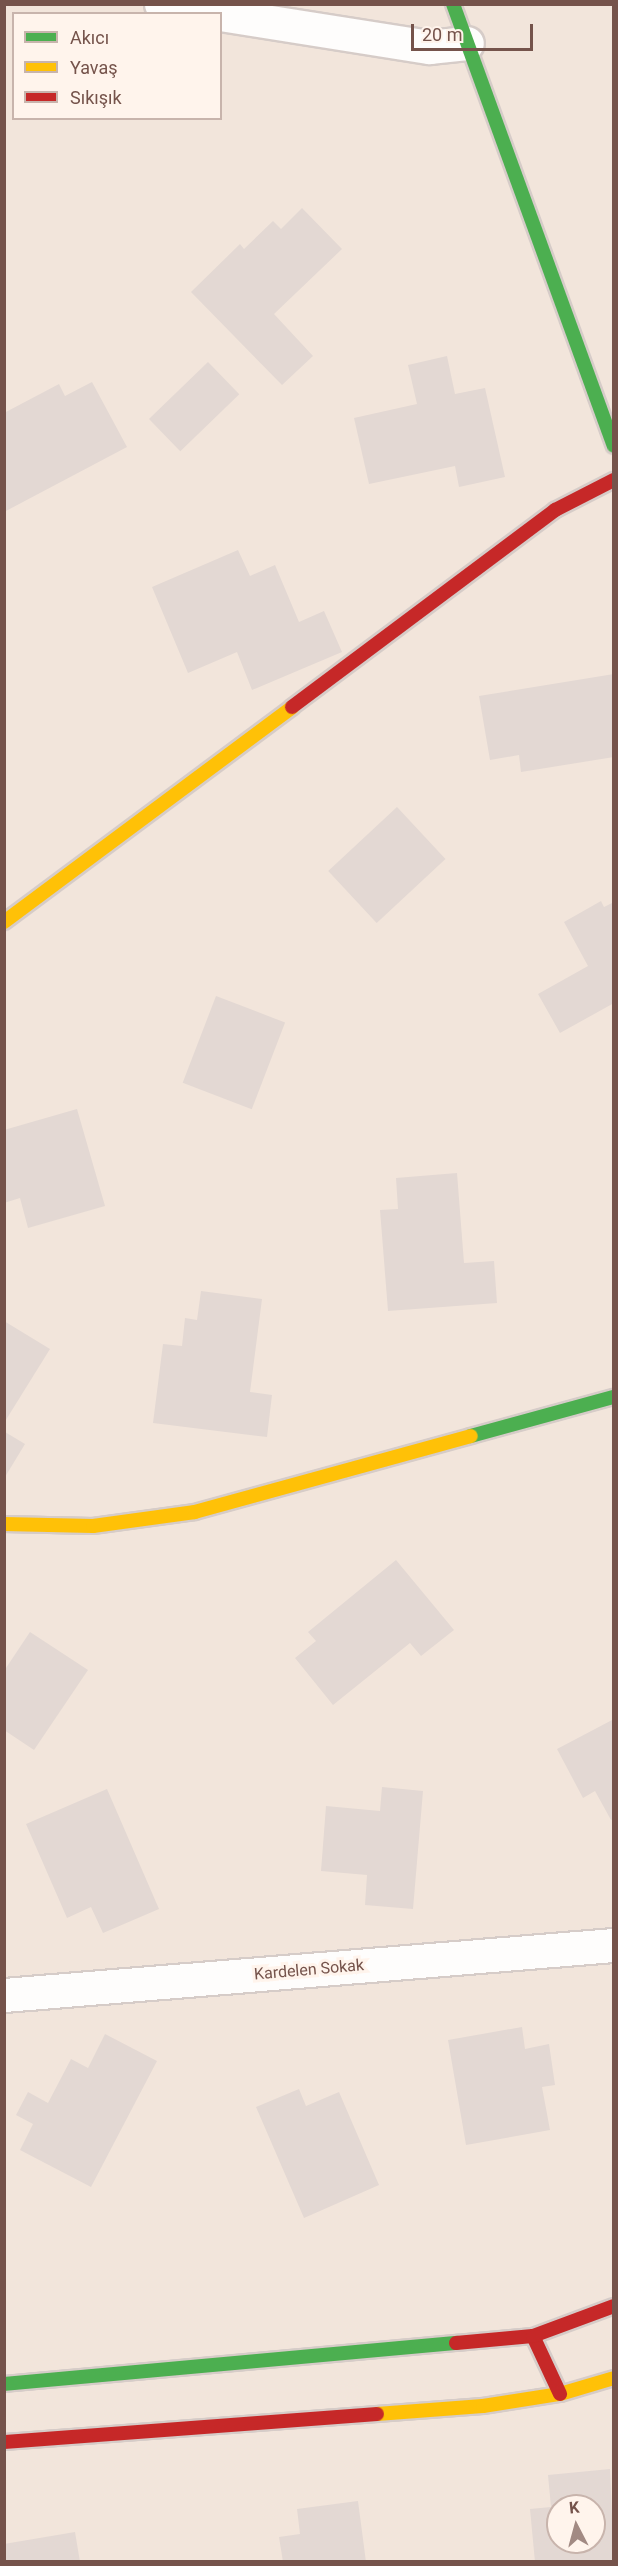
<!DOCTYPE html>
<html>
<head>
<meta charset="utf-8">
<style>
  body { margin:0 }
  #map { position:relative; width:618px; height:2566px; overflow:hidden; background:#f7f1eb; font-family:Roboto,sans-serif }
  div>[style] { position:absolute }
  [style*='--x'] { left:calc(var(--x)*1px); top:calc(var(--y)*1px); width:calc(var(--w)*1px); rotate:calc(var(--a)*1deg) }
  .residential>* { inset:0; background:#f2e5db }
  .building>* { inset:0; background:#e3d8d3; transform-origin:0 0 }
  .roads { filter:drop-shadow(2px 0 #d6ccc8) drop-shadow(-2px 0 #d6ccc8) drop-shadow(0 2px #d6ccc8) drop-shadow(0 -2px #d6ccc8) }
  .street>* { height:33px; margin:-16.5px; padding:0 16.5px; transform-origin:16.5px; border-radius:16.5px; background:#fefdfc }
  .fast>* { height:14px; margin:-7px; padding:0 7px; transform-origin:7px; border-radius:7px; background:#4caf50 }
  .slow>* { height:14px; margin:-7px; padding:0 7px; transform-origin:7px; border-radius:7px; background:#ffc107 }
  .jam>* { height:14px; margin:-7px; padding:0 7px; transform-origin:7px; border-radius:7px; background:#c62828 }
  span { translate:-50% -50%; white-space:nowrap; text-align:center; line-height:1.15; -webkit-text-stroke:6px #fff4ec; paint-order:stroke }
  .street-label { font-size:16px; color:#75534b }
  .frame { position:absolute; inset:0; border:6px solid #75534b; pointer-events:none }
  .legend { position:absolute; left:12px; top:12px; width:210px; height:108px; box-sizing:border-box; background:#fff4ec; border:2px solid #c8b4ac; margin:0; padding:8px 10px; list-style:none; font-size:18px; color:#75534b }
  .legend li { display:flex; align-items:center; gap:12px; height:30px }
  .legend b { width:30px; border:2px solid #c8b4ac }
  .north { position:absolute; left:546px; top:2494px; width:60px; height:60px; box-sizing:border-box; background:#fff4ec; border:2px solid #c8b4ac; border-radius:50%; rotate:354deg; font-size:16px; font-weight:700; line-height:24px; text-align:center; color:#75534b }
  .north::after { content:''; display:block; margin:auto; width:21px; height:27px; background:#a28a83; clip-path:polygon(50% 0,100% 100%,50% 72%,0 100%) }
  .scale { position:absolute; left:411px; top:24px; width:122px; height:27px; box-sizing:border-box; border:3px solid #75534b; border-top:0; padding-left:8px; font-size:18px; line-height:21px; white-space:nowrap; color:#75534b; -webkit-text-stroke:4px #fff4ec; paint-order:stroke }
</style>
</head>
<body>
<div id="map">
  <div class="residential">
    <div style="clip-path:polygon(evenodd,5px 5px,613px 5px,613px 2561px,5px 2561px,5px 5px,14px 14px,220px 14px,220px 118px,14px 118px,14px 14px,5px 5px,558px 2506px,594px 2506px,594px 2542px,558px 2542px,558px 2506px)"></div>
  </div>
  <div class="building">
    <div style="clip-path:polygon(302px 208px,342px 249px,274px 314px,313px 356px,282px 385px,191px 292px,240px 244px,244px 249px,273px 221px,281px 229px)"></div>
    <div style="clip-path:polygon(447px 356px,455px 394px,485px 388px,505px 477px,459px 487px,455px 466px,369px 484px,354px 418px,417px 404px,408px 365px)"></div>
    <div style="left:208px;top:362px;width:45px;height:82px;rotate:46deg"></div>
    <div style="clip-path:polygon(92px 382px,127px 447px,4px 512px,4px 413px,59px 384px,65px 396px)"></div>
    <div style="clip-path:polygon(238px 550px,250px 576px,275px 565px,299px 622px,324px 611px,342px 652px,252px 690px,237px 652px,188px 673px,152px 587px)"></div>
    <div style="clip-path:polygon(614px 674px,614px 757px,521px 772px,519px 755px,490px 760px,479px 696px)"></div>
    <div style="left:397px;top:807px;width:71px;height:94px;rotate:47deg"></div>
    <div style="clip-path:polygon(601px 901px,604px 907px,614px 902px,614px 1003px,560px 1033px,538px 994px,588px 966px,564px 922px)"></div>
    <div style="left:216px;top:996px;width:74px;height:93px;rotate:21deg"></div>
    <div style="clip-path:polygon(77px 1109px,105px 1206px,28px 1228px,20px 1198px,4px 1203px,4px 1130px)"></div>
    <div style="clip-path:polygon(457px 1173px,464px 1263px,494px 1261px,497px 1303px,388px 1311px,380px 1210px,398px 1209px,396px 1178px)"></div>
    <div style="clip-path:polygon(201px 1291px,262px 1299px,250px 1392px,272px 1395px,267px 1437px,153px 1423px,163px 1344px,182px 1346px,185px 1318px,197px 1320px)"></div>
    <div style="clip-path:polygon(4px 1321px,50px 1349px,4px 1423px)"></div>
    <div style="clip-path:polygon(5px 1432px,25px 1444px,5px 1477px)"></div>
    <div style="clip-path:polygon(396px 1560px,454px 1630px,421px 1656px,410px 1643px,333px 1705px,295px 1658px,316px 1641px,308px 1632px)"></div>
    <div style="clip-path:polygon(30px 1632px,88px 1670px,34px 1750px,4px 1730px,4px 1671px)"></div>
    <div style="clip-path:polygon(614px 1719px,614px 1819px,611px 1820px,595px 1791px,583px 1798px,557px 1749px)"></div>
    <div style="clip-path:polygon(382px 1787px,423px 1791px,413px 1909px,365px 1905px,367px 1875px,321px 1871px,326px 1806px,380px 1811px)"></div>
    <div style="clip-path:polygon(107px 1789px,159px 1909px,103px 1933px,91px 1907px,67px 1918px,26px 1824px)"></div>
    <div style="clip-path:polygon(522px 2027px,525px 2049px,549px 2044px,555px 2085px,542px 2087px,550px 2130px,466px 2145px,448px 2040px)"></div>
    <div style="clip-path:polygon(105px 2034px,157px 2061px,91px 2187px,20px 2150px,33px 2124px,16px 2115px,28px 2092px,48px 2103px,71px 2059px,88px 2068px)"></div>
    <div style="clip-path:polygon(299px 2089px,306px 2106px,339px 2092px,379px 2185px,304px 2218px,256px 2107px)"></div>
    <div style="clip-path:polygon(evenodd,610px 2469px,614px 2562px,535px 2562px,530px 2509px,551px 2507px,548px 2475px,610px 2469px,558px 2506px,594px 2506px,594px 2542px,558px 2542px,558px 2506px)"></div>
    <div style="clip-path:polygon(358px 2501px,366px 2562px,283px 2562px,279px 2537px,300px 2534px,297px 2509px)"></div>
    <div style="clip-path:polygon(75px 2532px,80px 2562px,4px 2562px,4px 2544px)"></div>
  </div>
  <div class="roads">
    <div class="street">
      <div style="--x:161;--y:4;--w:58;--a:10"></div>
      <div style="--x:220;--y:14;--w:212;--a:9"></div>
      <div style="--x:429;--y:47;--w:38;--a:-6"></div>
      <div style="--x:4;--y:1995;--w:612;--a:-4.69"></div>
    </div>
    <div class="fast">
      <div style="--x:453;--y:4;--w:470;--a:70"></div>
      <div style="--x:471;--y:1436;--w:148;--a:-15.3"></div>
      <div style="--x:4;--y:2384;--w:454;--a:-5.2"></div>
    </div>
    <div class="slow">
      <div style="--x:4;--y:922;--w:359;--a:-36.7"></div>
      <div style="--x:4;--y:1524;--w:89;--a:1.3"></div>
      <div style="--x:93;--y:1526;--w:103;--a:-7.8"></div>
      <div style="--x:195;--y:1512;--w:286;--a:-15.4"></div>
      <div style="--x:377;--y:2414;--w:106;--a:-4.3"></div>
      <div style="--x:483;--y:2406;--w:78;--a:-8.9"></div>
      <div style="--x:560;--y:2394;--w:56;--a:-16.5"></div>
    </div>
    <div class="jam">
      <div style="--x:292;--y:707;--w:329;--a:-36.8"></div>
      <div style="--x:555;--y:510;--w:66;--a:-27"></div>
      <div style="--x:533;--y:2336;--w:64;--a:65"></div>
      <div style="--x:456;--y:2343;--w:77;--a:-5.2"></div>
      <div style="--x:533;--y:2336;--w:86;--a:-20.3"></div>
      <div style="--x:4;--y:2442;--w:374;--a:-4.3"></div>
    </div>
  </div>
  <div class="street-label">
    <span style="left:309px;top:1970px;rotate:-5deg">Kardelen Sokak</span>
  </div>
  <div class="frame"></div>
  <ul class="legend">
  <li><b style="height:8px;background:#4caf50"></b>Akıcı</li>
  <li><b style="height:8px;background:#ffc107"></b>Yavaş</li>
  <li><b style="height:8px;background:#c62828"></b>Sıkışık</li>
  </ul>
  <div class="north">K</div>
  <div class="scale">20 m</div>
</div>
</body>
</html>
